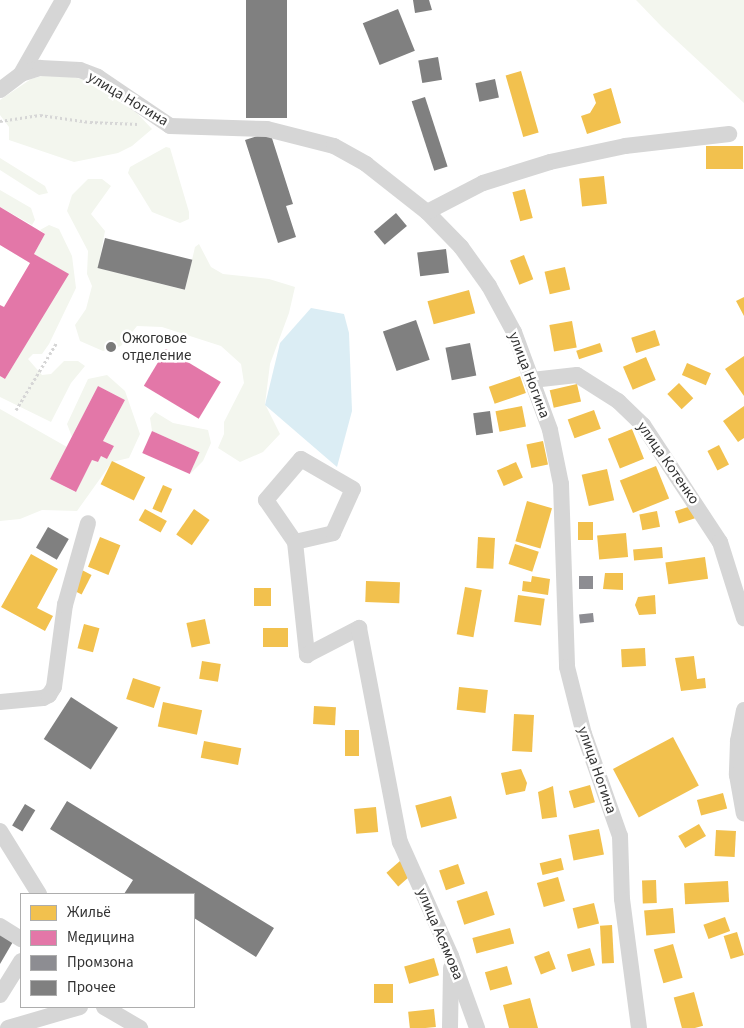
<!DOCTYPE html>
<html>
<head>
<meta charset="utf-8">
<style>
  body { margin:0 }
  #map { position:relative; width:744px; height:1028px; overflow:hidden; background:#fff; font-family:"Source Sans 3",sans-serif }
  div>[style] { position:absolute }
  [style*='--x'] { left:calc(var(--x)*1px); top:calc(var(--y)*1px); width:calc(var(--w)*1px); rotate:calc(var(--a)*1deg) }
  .green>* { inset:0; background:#f3f6ee }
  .water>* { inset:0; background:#dbedf4 }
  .homes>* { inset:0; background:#f2c14e; transform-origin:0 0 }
  .health>* { inset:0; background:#e377a8; transform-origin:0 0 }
  .industry>* { inset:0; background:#8d8d92; transform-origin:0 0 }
  .building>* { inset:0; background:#808080; transform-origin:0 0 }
  .path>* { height:3px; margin-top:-1.5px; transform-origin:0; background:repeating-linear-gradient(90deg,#d6d6d6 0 2.5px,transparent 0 5px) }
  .minor>* { height:16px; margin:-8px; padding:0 8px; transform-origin:8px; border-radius:8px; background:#d6d6d6 }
  .dots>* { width:14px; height:14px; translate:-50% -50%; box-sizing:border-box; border:2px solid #fff; border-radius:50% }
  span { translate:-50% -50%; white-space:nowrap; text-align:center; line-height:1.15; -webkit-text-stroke:5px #fff; paint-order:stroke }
  .street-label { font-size:15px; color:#323232 }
  .poi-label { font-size:15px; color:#323232 }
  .left { translate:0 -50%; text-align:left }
  .legend { position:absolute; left:20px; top:893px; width:175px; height:115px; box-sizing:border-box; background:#fff; border:1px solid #adadad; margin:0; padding:6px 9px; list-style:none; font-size:15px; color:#323232 }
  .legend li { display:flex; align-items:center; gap:10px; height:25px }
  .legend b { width:25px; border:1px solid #adadad }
</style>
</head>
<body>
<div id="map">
  <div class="green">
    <div style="clip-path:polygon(636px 0,744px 0,744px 103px,662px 27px)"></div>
    <div style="clip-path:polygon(53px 73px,91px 81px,136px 112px,152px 129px,132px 146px,118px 153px,74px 162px,9px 140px,9px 127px,0 115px,0 100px,31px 79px)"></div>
    <div style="clip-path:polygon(166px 147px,170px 148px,189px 212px,189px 219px,180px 223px,152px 212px,128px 173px,130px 167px)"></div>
    <div style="clip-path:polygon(0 158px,45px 186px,48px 193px,39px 195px,0 170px)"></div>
    <div style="clip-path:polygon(88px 179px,102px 179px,111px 186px,91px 214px,105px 231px,98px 268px,185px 290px,195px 247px,199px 244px,211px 267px,223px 274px,269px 279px,295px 287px,289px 313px,270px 364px,265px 404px,280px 434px,263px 452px,240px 462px,218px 448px,224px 434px,224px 422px,244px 383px,241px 364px,221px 346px,162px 327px,137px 326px,121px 346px,103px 351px,80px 341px,75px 325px,86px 309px,92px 286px,87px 274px,88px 251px,67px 211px,72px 195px)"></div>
    <div style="clip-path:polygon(0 190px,31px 208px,35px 220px,32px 225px,0 207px)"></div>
    <div style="clip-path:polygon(49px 225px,59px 229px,72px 256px,76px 288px,49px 344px,42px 354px,33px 354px,28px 359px,42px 375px,51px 374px,64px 361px,78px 361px,85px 366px,71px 383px,51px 422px,0 397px,0 376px,5px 379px,68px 274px,34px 254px,45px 234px,40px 230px)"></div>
    <div style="clip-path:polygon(107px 375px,125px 391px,140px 434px,129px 458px,112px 462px,77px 511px,42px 510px,20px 519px,0 521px,0 409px,67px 447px,50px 479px,75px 492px,92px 460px,98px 462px,101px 456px,107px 459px,114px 446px,103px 441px,125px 400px,98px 386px,72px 437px,67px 424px,88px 379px)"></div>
    <div style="clip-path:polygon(155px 412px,173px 423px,208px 430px,211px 443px,203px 461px,190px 474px,199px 452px,152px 431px,150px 418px)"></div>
  </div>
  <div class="water">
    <div style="clip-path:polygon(311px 308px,344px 314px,349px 333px,352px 411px,337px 467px,265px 405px,280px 343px)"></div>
  </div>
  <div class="homes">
    <div style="left:521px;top:71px;width:64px;height:16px;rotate:74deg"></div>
    <div style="clip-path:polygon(611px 88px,621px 123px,587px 134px,581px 116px,590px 113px,596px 103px,593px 94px)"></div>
    <div style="left:743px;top:146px;width:23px;height:37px;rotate:90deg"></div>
    <div style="left:604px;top:176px;width:28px;height:25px;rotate:84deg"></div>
    <div style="left:525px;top:189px;width:30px;height:13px;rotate:75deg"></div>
    <div style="left:524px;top:255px;width:26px;height:15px;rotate:69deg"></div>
    <div style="left:565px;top:267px;width:23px;height:21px;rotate:77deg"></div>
    <div style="left:469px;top:290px;width:24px;height:43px;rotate:75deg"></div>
    <div style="clip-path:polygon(744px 297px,744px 316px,736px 301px)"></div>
    <div style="left:572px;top:321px;width:27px;height:23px;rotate:80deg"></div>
    <div style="left:655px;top:330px;width:16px;height:25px;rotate:72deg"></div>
    <div style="left:600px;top:343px;width:9px;height:25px;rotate:72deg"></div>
    <div style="clip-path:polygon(744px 356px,744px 396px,725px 369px)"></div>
    <div style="left:646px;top:357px;width:25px;height:25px;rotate:67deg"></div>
    <div style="left:687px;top:363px;width:26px;height:13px;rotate:23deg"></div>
    <div style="left:520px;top:376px;width:18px;height:33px;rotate:71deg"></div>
    <div style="left:679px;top:383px;width:21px;height:16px;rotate:47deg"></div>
    <div style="left:577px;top:384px;width:18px;height:28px;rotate:77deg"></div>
    <div style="left:522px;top:406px;width:21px;height:27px;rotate:79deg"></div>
    <div style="clip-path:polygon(744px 406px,744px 438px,738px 442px,723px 421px)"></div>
    <div style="left:594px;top:410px;width:20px;height:28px;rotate:70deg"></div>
    <div style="left:632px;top:429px;width:32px;height:26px;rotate:68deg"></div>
    <div style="left:543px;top:441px;width:24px;height:17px;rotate:78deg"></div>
    <div style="left:719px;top:445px;width:22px;height:13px;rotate:63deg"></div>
    <div style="left:112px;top:461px;width:37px;height:26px;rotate:26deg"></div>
    <div style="left:516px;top:462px;width:17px;height:21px;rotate:66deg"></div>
    <div style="left:656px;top:466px;width:35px;height:39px;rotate:68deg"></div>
    <div style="left:607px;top:469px;width:32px;height:26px;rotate:77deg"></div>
    <div style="left:163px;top:485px;width:10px;height:26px;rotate:24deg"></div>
    <div style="left:527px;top:501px;width:26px;height:42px;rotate:16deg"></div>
    <div style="left:691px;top:506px;width:13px;height:17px;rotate:72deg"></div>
    <div style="left:145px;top:509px;width:25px;height:13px;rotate:29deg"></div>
    <div style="left:194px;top:509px;width:19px;height:31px;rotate:35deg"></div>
    <div style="left:657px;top:511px;width:16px;height:18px;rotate:79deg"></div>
    <div style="left:578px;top:522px;width:15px;height:18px"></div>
    <div style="left:626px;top:533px;width:24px;height:29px;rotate:85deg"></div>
    <div style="left:100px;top:537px;width:22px;height:32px;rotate:22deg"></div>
    <div style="left:478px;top:537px;width:17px;height:31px;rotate:3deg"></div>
    <div style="left:515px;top:544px;width:25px;height:21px;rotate:18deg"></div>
    <div style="left:662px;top:547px;width:11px;height:29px;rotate:85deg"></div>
    <div style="clip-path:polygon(31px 554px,58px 569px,37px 608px,53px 616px,45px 631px,1px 607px)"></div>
    <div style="left:705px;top:557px;width:22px;height:40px;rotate:82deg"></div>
    <div style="left:80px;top:569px;width:13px;height:22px;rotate:27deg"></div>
    <div style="clip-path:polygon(605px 573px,623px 573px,623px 590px,603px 589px)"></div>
    <div style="clip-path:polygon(532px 576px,550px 579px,548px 595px,522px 591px,523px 581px,531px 582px)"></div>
    <div style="left:366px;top:581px;width:34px;height:21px;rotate:2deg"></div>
    <div style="left:465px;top:587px;width:17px;height:48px;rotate:10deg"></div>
    <div style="left:254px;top:588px;width:17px;height:18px"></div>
    <div style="left:518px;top:595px;width:27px;height:27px;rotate:8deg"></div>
    <div style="clip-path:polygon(655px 595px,656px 614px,639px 615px,635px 605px,638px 597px)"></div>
    <div style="left:205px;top:619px;width:25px;height:19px;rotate:78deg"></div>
    <div style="left:84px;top:624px;width:16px;height:25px;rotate:15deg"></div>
    <div style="left:263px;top:628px;width:25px;height:19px"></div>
    <div style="left:645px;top:648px;width:18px;height:24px;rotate:87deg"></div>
    <div style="clip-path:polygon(694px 656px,697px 679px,705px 678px,706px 688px,681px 691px,675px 658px)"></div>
    <div style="left:202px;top:661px;width:19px;height:18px;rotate:9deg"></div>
    <div style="left:133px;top:678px;width:29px;height:22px;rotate:18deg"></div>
    <div style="left:459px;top:687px;width:29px;height:23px;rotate:6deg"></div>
    <div style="left:163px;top:702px;width:40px;height:25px;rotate:12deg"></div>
    <div style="left:314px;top:706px;width:22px;height:18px;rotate:3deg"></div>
    <div style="left:514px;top:714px;width:20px;height:37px;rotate:3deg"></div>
    <div style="left:345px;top:730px;width:14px;height:26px"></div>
    <div style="left:673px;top:737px;width:55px;height:68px;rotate:62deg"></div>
    <div style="left:204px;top:741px;width:38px;height:17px;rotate:11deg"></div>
    <div style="clip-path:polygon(521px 769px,527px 783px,525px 791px,506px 795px,501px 773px)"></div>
    <div style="left:590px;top:785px;width:18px;height:22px;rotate:74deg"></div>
    <div style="clip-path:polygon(553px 786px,557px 817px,542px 819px,538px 792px)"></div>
    <div style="left:723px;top:793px;width:16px;height:27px;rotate:75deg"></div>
    <div style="left:451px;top:796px;width:23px;height:37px;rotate:75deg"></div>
    <div style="left:376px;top:807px;width:25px;height:22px;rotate:85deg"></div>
    <div style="left:699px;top:824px;width:14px;height:24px;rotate:60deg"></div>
    <div style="left:599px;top:829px;width:26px;height:31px;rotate:79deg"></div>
    <div style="left:716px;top:830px;width:20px;height:26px;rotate:3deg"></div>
    <div style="left:561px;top:858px;width:12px;height:22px;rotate:76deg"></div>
    <div style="left:400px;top:861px;width:18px;height:18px;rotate:49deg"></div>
    <div style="left:458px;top:864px;width:21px;height:20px;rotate:71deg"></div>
    <div style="left:558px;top:877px;width:25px;height:22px;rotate:74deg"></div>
    <div style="left:656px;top:880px;width:23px;height:14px;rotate:88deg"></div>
    <div style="left:728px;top:881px;width:21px;height:44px;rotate:87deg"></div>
    <div style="left:487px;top:891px;width:25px;height:32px;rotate:72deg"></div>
    <div style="left:594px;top:903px;width:21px;height:22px;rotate:76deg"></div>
    <div style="left:673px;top:908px;width:25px;height:29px;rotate:85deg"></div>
    <div style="left:725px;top:917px;width:15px;height:23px;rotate:70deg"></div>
    <div style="left:612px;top:925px;width:38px;height:12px;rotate:87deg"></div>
    <div style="left:510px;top:928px;width:16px;height:39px;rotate:75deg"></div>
    <div style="left:737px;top:932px;width:24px;height:14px;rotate:73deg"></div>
    <div style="left:673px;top:944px;width:35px;height:20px;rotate:74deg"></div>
    <div style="left:590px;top:948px;width:18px;height:24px;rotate:74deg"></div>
    <div style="left:549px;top:951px;width:19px;height:16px;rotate:69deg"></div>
    <div style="left:434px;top:958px;width:18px;height:31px;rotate:74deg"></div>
    <div style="left:507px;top:966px;width:19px;height:23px;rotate:74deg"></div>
    <div style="left:374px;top:984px;width:19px;height:19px"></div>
    <div style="left:694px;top:992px;width:35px;height:21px;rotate:75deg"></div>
    <div style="clip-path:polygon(530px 998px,538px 1028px,509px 1028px,503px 1005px)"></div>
    <div style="left:434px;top:1009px;width:18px;height:26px;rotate:84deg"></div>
  </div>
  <div class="health">
    <div style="clip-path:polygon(0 207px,45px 234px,34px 254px,69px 274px,5px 379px,0 376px,0 305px,4px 307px,30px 263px,0 245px)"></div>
    <div style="left:166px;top:349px;width:64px;height:43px;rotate:31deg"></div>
    <div style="clip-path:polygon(98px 386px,125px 400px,103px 441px,114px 446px,107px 459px,101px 456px,98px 462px,92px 460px,76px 492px,50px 479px)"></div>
    <div style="left:152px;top:431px;width:52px;height:24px;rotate:24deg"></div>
  </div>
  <div class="industry">
    <div style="left:579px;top:576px;width:14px;height:13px"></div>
    <div style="left:593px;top:613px;width:9px;height:14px;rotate:84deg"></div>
  </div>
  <div class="building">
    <div style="left:246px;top:0;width:41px;height:118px"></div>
    <div style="clip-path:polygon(413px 0,429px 0,432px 10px,415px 13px)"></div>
    <div style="left:398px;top:9px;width:45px;height:38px;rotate:68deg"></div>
    <div style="left:438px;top:57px;width:23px;height:20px;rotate:80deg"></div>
    <div style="left:495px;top:79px;width:19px;height:20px;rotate:78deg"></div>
    <div style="left:425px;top:97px;width:73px;height:14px;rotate:72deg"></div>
    <div style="clip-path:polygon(270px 132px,293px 204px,286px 206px,296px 237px,278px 243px,245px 140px)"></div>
    <div style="left:396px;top:213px;width:17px;height:29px;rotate:50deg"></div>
    <div style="left:105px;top:238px;width:90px;height:31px;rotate:14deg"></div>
    <div style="left:446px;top:249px;width:24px;height:29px;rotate:83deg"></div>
    <div style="left:416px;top:320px;width:42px;height:35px;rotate:71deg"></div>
    <div style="left:470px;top:343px;width:33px;height:25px;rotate:79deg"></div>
    <div style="left:490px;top:411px;width:22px;height:17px;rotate:82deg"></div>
    <div style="left:48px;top:527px;width:24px;height:24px;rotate:30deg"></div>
    <div style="left:71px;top:697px;width:56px;height:50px;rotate:33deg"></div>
    <div style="clip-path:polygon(67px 801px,274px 928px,256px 957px,194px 918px,194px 894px,124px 894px,133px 880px,50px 829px)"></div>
    <div style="left:25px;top:804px;width:12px;height:25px;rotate:31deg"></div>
    <div style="clip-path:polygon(0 932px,14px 940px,0 964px)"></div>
  </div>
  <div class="path">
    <div style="--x:0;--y:121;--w:40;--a:-8.5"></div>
    <div style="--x:40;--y:115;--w:50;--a:8"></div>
    <div style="--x:90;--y:122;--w:48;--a:2.4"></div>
    <div style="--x:16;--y:410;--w:79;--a:-58.9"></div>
  </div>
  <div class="minor">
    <div style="--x:21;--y:74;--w:85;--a:-60.4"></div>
    <div style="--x:0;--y:90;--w:26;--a:-37"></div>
    <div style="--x:21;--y:74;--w:20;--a:-18"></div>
    <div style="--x:40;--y:68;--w:40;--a:2.9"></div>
    <div style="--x:80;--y:70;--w:19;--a:21"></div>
    <div style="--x:98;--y:77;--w:87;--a:34.2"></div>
    <div style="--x:170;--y:126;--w:97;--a:1.8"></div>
    <div style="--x:267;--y:129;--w:69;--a:14.2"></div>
    <div style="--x:334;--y:146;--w:37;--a:29"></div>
    <div style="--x:366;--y:164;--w:78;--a:38.2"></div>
    <div style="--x:427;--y:212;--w:49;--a:45.8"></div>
    <div style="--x:461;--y:247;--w:48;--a:54.3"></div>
    <div style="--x:489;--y:286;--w:52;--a:61.5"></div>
    <div style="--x:514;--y:332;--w:104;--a:69.8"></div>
    <div style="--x:550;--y:430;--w:55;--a:78.5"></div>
    <div style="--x:561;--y:484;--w:183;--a:88.1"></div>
    <div style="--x:567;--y:667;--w:69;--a:75.8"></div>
    <div style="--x:584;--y:734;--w:108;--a:70.6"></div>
    <div style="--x:620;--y:836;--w:63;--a:88.2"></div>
    <div style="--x:622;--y:899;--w:130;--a:82.5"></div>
    <div style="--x:427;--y:212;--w:63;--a:-27.4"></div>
    <div style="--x:483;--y:183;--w:70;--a:-17.4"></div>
    <div style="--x:550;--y:162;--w:77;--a:-12"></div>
    <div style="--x:625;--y:146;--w:105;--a:-6.6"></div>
    <div style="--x:532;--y:380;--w:45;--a:-6.3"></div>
    <div style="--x:577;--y:375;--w:49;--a:32.4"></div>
    <div style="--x:618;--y:401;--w:35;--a:44"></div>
    <div style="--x:643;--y:425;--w:140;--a:56.7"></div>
    <div style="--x:720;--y:542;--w:80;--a:72.5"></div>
    <div style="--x:295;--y:542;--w:39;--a:-13"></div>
    <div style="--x:333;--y:533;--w:48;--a:-65.6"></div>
    <div style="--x:353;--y:489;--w:60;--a:-150"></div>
    <div style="--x:301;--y:459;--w:54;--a:130.5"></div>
    <div style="--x:266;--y:500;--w:51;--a:55.4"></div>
    <div style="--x:295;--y:542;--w:114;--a:83.9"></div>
    <div style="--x:307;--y:655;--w:59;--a:-27.4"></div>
    <div style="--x:359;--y:628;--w:218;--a:79.2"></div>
    <div style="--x:400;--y:842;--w:125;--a:65.9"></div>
    <div style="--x:451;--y:956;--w:77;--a:70.1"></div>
    <div style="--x:0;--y:702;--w:43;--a:-5.3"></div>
    <div style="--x:43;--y:698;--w:7;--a:-27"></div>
    <div style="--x:49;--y:695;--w:9;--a:-58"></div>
    <div style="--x:54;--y:687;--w:83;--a:-82.4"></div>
    <div style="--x:65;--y:605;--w:85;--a:-74.3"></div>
    <div style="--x:744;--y:710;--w:32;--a:101"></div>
    <div style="--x:738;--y:741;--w:34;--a:92"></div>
    <div style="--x:737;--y:775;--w:39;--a:80"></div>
    <div style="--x:0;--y:831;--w:74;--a:58.2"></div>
    <div style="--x:0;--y:926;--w:25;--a:32"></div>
    <div style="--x:0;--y:995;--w:40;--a:-58"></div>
    <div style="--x:104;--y:1007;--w:42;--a:30.3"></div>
    <div style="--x:8;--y:1028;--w:75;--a:-16.3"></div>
    <div style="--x:450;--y:1028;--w:60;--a:-89"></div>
  </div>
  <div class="dots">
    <div style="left:111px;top:347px;background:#7a7a7a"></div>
  </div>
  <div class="street-label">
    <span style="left:128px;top:99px;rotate:31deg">улица Ногина</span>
    <span style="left:529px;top:375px;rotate:69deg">улица Ногина</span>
    <span style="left:668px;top:463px;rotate:55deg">улица Котенко</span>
    <span style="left:597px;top:770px;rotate:71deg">улица Ногина</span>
    <span style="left:440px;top:934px;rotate:67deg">улица Асямова</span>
  </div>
  <div class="poi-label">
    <span class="left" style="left:122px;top:347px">Ожоговое<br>отделение</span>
  </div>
  <ul class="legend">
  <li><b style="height:14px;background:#f2c14e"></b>Жильё</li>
  <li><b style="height:14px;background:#e377a8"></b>Медицина</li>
  <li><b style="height:14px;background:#8d8d92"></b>Промзона</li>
  <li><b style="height:14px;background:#808080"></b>Прочее</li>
  </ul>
</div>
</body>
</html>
